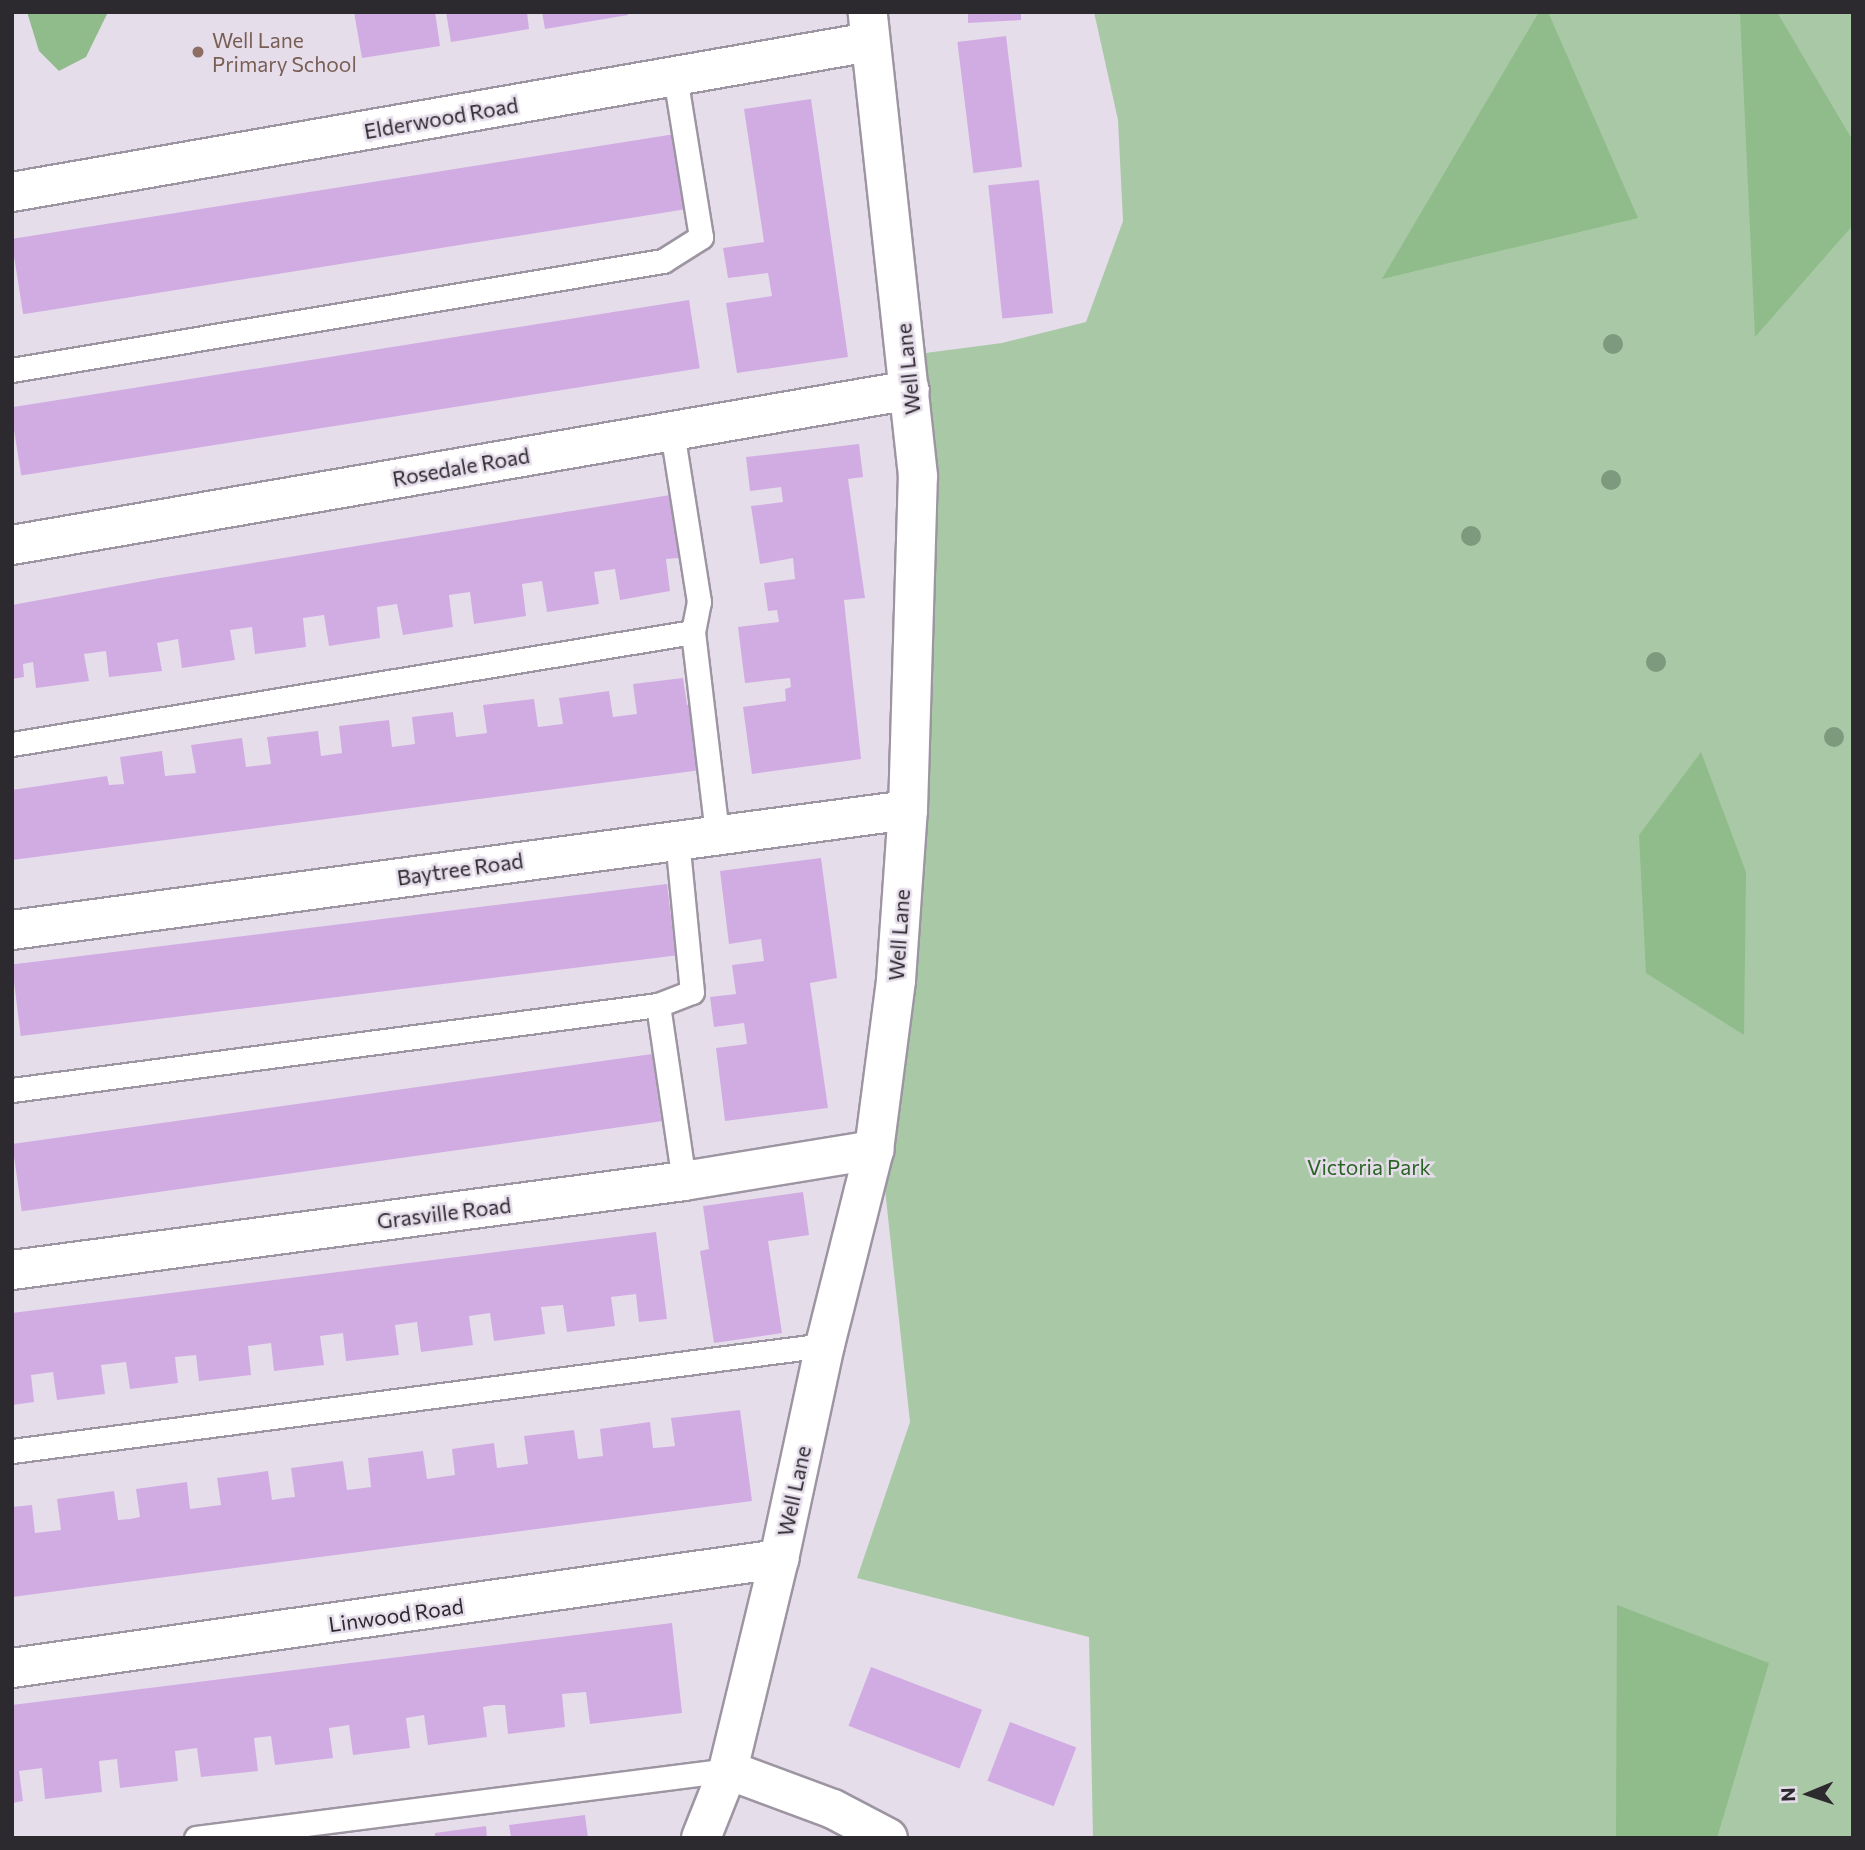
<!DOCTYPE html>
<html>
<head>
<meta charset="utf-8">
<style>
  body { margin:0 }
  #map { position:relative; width:1865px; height:1850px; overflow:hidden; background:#e6ddeb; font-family:Commissioner,sans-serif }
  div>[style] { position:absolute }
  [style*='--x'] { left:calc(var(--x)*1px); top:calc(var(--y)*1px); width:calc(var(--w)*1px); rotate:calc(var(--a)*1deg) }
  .green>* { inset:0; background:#a9c8a6 }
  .forest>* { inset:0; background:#8fbc8a }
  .building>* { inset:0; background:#d1ace3; transform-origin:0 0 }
  .roads { filter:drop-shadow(2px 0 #9d95a1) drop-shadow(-2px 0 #9d95a1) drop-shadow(0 2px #9d95a1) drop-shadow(0 -2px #9d95a1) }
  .service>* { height:23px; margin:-11.5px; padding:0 11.5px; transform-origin:11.5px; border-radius:11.5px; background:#fff }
  .minor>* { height:38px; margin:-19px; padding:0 19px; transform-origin:19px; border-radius:19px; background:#fff }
  .trees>* { width:20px; height:20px; margin:-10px; border-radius:50%; background:#7e9a7e }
  .dots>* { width:19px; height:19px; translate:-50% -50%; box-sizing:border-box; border:4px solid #e6ddeb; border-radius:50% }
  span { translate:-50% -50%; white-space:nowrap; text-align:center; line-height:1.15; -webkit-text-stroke:5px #e6ddeb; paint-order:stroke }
  .education-label { font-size:21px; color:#785e54 }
  .left { translate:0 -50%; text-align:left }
  .street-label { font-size:21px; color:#2d2a2f }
  .park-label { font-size:21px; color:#296424 }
  .frame { position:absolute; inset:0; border:14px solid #2d2a2f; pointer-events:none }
  .north { position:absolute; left:1774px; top:1759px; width:70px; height:70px; -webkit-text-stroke:5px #e6ddeb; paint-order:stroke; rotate:268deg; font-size:19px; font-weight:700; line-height:28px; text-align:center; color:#2d2a2f }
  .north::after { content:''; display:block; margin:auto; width:24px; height:32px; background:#2d2a2f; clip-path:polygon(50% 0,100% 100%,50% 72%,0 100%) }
</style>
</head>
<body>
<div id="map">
  <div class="green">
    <div style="clip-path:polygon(1094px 12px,1853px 12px,1853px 1838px,1093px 1838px,1089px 1637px,857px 1578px,910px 1422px,882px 1161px,918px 354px,1002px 343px,1086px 322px,1123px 221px,1118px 120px)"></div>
  </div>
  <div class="forest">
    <div style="clip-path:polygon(27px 12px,108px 12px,86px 57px,59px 71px,39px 51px)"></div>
    <div style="clip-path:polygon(1539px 12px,1548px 12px,1638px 218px,1382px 279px)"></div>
    <div style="clip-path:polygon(1740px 12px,1777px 12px,1853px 141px,1853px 225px,1755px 337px)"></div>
    <div style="clip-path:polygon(1701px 752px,1746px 872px,1744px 1035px,1646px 973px,1639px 835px)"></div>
    <div style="clip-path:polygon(1617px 1605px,1769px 1663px,1717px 1838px,1616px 1838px)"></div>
  </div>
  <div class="building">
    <div style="clip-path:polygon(354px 12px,435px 12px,440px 46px,362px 58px)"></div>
    <div style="clip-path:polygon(446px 12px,527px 12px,529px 29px,451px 42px)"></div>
    <div style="clip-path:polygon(542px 12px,628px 12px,628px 15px,545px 29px)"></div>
    <div style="clip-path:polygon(968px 12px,1021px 12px,1021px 20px,968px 23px)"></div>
    <div style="left:1006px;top:36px;width:132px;height:49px;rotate:83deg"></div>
    <div style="clip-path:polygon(811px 99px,848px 357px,737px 373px,726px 303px,772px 296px,768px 273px,728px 278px,723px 248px,764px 242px,744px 109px)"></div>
    <div style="left:675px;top:134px;width:76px;height:672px;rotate:81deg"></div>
    <div style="left:1039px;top:180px;width:134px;height:51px;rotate:84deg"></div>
    <div style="left:689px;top:300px;width:69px;height:687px;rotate:81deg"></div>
    <div style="clip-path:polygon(859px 444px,863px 477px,848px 479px,865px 598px,844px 600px,861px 759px,752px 774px,743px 707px,786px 701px,785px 689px,791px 687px,790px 678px,745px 683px,738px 627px,779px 622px,777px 610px,768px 611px,764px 583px,795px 579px,793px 558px,760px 564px,751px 506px,783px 502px,781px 487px,750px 491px,746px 457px)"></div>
    <div style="clip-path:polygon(670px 495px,679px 558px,666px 559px,670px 591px,620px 600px,615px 569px,594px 572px,599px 604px,547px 612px,542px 581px,522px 584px,526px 616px,474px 624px,470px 592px,449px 595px,453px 627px,403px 635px,397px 604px,377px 607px,380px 638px,329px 646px,324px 615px,303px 618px,306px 647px,255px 654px,252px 627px,230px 630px,235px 660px,182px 668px,178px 639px,157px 643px,162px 671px,109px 677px,106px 651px,84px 654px,89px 681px,36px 688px,33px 662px,23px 664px,24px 677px,12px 679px,12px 605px,160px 578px)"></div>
    <div style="clip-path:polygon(683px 678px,687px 705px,693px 704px,701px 770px,12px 860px,12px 790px,107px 776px,109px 785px,124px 784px,120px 757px,162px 751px,165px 776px,196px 773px,191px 745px,242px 738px,246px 767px,271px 764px,267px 737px,318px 731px,321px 756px,342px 753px,339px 726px,389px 720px,392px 747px,415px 744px,412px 717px,453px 712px,456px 737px,487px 733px,483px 705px,534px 699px,538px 727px,563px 724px,559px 698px,609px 691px,613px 717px,637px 714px,633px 684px)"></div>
    <div style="clip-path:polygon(821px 858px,837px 978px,810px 983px,828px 1108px,725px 1121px,716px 1048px,747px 1044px,744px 1023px,714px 1027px,710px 997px,736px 994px,732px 965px,764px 961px,761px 939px,729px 944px,720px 871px)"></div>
    <div style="left:667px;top:884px;width:72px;height:660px;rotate:83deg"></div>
    <div style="left:652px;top:1054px;width:68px;height:646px;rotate:82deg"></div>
    <div style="clip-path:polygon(803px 1192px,809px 1235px,768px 1241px,782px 1333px,714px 1343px,700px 1251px,709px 1249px,703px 1206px)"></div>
    <div style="clip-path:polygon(656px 1232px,667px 1319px,639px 1322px,636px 1294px,611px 1297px,615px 1326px,567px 1332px,563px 1305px,541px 1307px,545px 1334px,494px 1341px,490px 1313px,469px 1316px,473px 1345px,421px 1352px,417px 1322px,395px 1325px,399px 1355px,346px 1361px,343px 1333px,320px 1336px,324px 1365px,274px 1371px,271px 1343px,248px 1346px,251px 1375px,199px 1381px,196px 1355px,175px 1357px,178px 1383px,130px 1389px,126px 1362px,101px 1365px,105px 1394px,57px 1400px,53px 1372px,31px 1375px,34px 1402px,12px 1405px,12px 1313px)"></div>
    <div style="clip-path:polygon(740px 1410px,752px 1501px,12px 1597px,12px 1507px,32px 1505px,35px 1533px,61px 1530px,57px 1499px,114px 1491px,118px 1520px,130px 1519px,140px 1517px,136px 1489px,187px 1482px,190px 1509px,221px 1505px,217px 1478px,268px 1471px,272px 1500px,285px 1498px,295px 1497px,291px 1468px,343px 1461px,347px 1490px,371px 1487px,368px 1458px,423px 1451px,427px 1479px,455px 1475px,452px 1449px,494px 1443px,497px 1468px,528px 1464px,524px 1436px,574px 1430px,578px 1459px,603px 1456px,600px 1429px,650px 1422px,653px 1448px,666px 1447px,675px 1446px,671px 1418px)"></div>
    <div style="clip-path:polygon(672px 1623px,682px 1713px,590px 1724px,586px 1692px,562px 1694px,565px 1727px,508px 1734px,505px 1705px,494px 1705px,483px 1707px,487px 1737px,428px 1745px,424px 1715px,406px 1718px,410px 1748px,353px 1755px,349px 1725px,329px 1728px,333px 1758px,275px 1765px,271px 1736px,254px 1738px,258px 1771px,201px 1777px,197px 1748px,175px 1751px,178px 1781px,120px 1788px,117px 1759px,99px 1761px,102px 1792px,45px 1799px,42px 1768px,19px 1771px,23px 1801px,12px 1803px,12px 1705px)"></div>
    <div style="left:871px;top:1667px;width:119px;height:63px;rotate:21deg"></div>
    <div style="left:1010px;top:1722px;width:71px;height:63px;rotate:21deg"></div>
    <div style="clip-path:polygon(585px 1815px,588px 1838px,511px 1838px,509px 1825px)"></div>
    <div style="clip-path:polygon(486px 1826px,487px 1838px,435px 1838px,435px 1833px)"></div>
  </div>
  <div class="roads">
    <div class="service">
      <div style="--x:12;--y:370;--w:660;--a:-9.51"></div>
      <div style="--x:663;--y:261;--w:45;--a:-32.3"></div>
      <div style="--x:701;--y:237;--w:162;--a:-99.2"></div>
      <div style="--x:693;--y:632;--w:203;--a:83.2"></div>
      <div style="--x:12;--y:744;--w:690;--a:-9.34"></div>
      <div style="--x:693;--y:632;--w:31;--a:-79"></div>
      <div style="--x:699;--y:602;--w:173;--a:-99"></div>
      <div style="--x:658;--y:1005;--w:178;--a:81.6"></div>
      <div style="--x:12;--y:1090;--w:652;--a:-7.5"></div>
      <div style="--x:658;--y:1005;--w:36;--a:-21"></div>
      <div style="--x:692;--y:992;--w:153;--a:-95.6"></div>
      <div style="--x:12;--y:1451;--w:820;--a:-7.43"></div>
      <div style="--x:196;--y:1838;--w:536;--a:-7.28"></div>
    </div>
    <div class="minor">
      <div style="--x:12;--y:192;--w:871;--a:-9.92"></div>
      <div style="--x:12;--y:545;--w:911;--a:-9.79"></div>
      <div style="--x:12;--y:930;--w:904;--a:-7.63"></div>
      <div style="--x:12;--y:1270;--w:678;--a:-7.54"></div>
      <div style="--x:684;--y:1181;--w:193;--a:-9.3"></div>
      <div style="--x:12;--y:1668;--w:775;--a:-8.09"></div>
      <div style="--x:728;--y:1770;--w:112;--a:20.4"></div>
      <div style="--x:833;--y:1809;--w:62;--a:27.8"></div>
      <div style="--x:701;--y:1838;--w:73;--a:-68.3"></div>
      <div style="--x:728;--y:1770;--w:217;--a:-76.4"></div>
      <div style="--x:779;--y:1559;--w:219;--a:-77.9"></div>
      <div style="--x:825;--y:1345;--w:201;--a:-75.9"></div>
      <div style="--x:874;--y:1150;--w:171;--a:-82.6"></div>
      <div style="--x:896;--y:980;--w:170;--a:-86"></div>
      <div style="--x:908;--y:810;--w:334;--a:-88.3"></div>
      <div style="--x:918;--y:476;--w:467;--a:-96.2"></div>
    </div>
  </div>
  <div class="trees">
    <div style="left:1613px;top:344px"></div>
    <div style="left:1611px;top:480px"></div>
    <div style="left:1471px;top:536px"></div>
    <div style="left:1656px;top:662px"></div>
    <div style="left:1834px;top:737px"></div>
  </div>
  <div class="dots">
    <div style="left:198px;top:52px;background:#8d6e63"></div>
  </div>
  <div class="education-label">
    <span class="left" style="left:212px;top:52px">Well Lane<br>Primary School</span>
  </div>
  <div class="street-label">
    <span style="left:441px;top:118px;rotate:-10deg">Elderwood Road</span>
    <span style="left:908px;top:369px;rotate:-96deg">Well Lane</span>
    <span style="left:461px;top:467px;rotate:-10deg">Rosedale Road</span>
    <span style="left:460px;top:869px;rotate:-8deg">Baytree Road</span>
    <span style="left:899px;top:935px;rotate:-86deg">Well Lane</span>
    <span style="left:444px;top:1213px;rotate:-7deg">Grasville Road</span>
    <span style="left:794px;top:1491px;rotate:-78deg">Well Lane</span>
    <span style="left:396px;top:1615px;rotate:-8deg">Linwood Road</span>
  </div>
  <div class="park-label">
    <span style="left:1369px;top:1167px">Victoria Park</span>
  </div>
  <div class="frame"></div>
  <div class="north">N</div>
</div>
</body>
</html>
